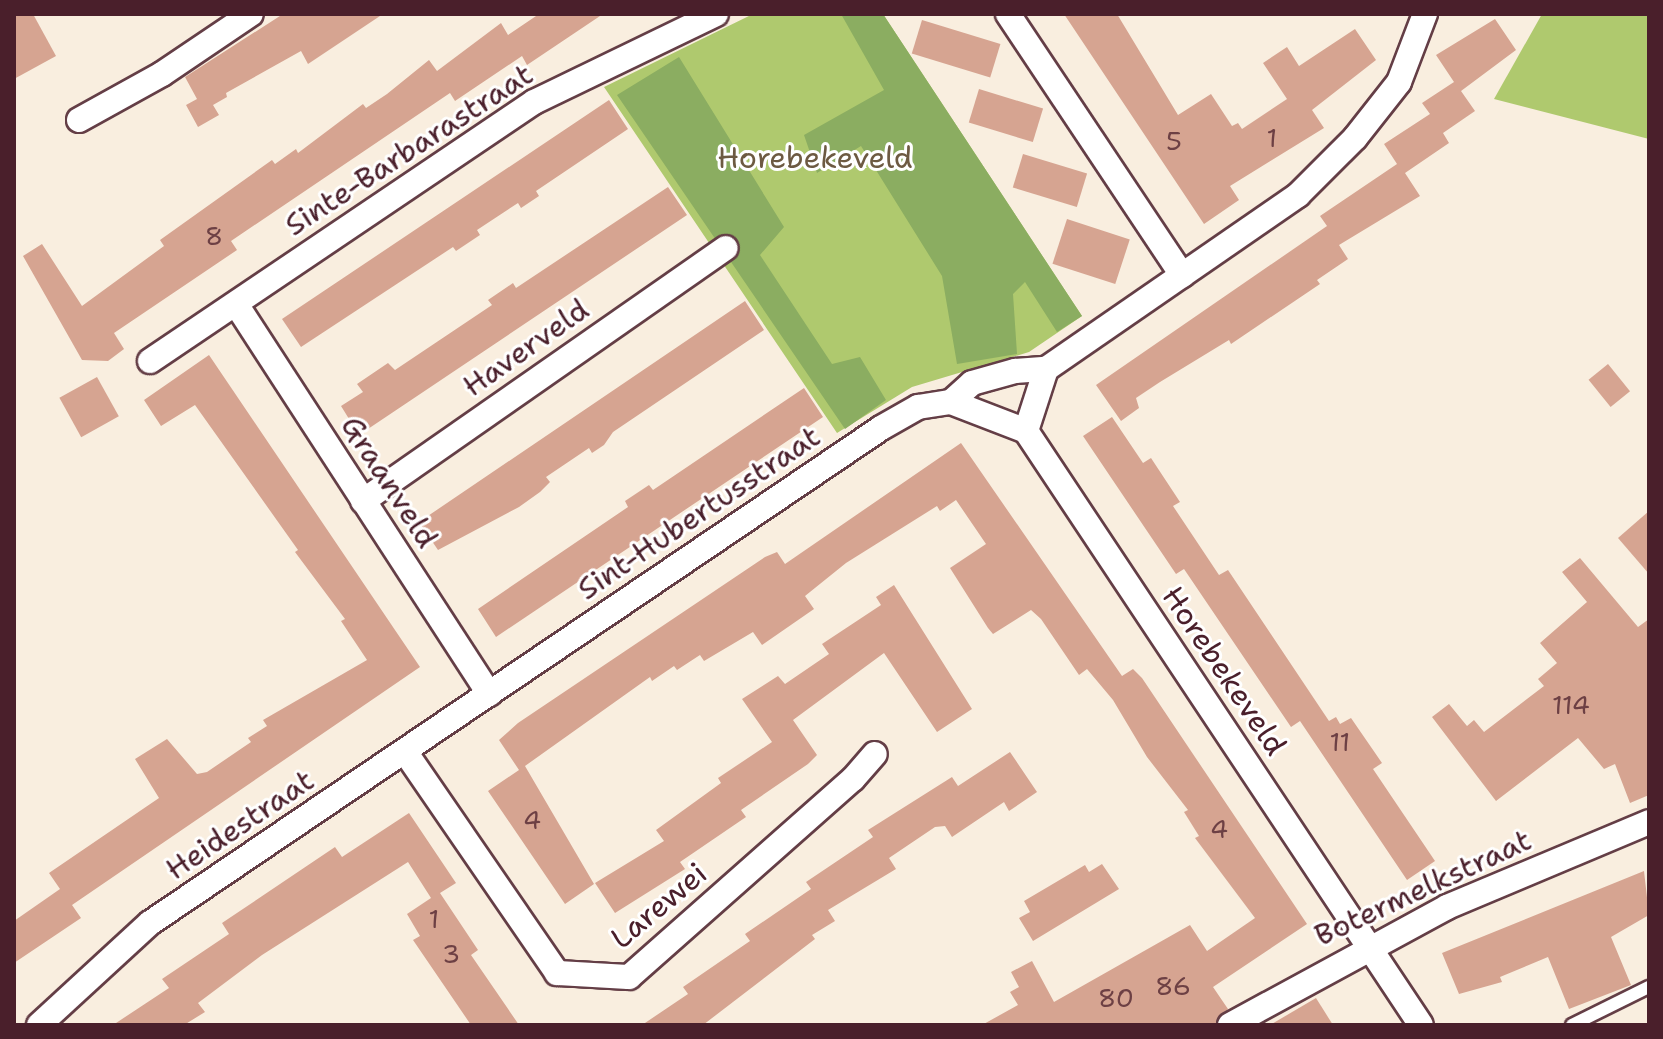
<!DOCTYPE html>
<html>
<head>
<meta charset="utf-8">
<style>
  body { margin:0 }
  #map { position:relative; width:1663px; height:1039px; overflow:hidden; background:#f9eedf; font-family:"Shantell Sans",sans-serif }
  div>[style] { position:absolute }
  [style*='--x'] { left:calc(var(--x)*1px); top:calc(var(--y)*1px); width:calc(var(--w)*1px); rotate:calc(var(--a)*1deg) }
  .green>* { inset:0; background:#afc96e }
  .forest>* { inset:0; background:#8bad61 }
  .building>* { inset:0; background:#d6a491; transform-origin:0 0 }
  .roads { filter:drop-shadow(2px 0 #643e46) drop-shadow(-2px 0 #643e46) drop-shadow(0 2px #643e46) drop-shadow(0 -2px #643e46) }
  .service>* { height:12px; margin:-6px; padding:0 6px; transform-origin:6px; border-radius:6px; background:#fff }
  .minor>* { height:24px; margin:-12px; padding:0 12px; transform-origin:12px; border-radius:12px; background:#fff }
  span { translate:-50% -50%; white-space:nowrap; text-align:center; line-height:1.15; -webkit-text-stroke:6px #fff; paint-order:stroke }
  .number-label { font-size:26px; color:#6d4044 }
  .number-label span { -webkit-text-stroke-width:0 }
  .street-label { font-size:30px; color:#4a1f2b }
  .park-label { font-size:30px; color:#6d5a42 }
  .frame { position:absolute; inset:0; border:16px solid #4a1f2b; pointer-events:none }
</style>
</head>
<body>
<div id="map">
  <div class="green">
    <div style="clip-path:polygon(753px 14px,883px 14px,1082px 316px,1029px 352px,912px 387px,837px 433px,604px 87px)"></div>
    <div style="clip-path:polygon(1542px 14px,1649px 14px,1649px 139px,1494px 99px)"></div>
  </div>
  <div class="forest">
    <div style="clip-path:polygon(841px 14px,883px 14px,1082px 316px,1057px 332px,1025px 282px,1013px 294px,1017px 354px,957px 364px,942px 276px,861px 146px,817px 173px,804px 135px,884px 90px)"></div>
    <div style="clip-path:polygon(679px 57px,784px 227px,760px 255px,832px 364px,860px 357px,886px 400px,845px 429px,617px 95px)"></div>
  </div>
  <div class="building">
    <div style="clip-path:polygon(14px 14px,33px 14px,56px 56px,14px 79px)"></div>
    <div style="clip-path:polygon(283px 14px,383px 14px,308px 64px,301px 51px,226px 93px,227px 97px,213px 105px,219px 115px,198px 127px,186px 105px,197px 99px,185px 77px)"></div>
    <div style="clip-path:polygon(539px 14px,603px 14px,527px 65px,522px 56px,455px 101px,450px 93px,231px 241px,237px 250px,114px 333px,124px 349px,108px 361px,82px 360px,23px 256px,42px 244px,82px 306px,164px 246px,160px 240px,272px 160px,275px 164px,296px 149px,298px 153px,363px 104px,366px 108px,387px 94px,429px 60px,437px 71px,501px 23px,508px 35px)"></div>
    <div style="clip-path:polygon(1064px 14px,1117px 14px,1178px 115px,1211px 94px,1232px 126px,1238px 123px,1242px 129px,1287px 99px,1263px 63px,1287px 47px,1299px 66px,1355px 29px,1376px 60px,1312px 110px,1324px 128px,1230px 186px,1239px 200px,1204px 224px)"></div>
    <div style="clip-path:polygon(1495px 19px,1516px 50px,1461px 91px,1475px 111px,1443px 133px,1449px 143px,1405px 173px,1420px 196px,1339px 245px,1348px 259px,1317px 280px,1320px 284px,1231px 344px,1229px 340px,1160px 382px,1136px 398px,1139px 408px,1121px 421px,1096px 385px,1327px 226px,1320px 216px,1397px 164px,1384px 144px,1430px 114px,1422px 103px,1454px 82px,1436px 55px)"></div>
    <div style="left:922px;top:20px;width:82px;height:35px;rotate:17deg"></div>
    <div style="left:979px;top:89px;width:67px;height:35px;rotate:17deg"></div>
    <div style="clip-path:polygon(609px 100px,628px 129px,536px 191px,539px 196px,521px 208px,518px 203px,477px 230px,480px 235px,456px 251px,453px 247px,301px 347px,282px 319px)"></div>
    <div style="left:1023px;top:154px;width:67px;height:35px;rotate:17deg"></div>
    <div style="clip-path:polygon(668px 187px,687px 215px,359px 435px,341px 406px,363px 392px,357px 384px,388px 363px,395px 370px,492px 305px,488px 300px,513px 283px,516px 288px)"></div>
    <div style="left:1067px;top:219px;width:66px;height:47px;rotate:18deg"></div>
    <div style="clip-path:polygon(745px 301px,764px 330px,613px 432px,604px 445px,592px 453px,589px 448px,546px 477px,550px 482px,540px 492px,519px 507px,438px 550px,419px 522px)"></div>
    <div style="clip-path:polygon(209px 355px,420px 667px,72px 905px,81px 918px,14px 963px,14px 921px,60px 889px,49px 873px,159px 798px,135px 759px,167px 739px,197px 774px,207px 772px,251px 742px,248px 738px,267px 726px,263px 720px,367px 660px,341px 621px,345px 619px,295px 552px,298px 550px,195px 405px,161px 426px,144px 400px)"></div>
    <div style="left:1608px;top:364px;width:35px;height:25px;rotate:51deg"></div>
    <div style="left:97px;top:377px;width:45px;height:43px;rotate:61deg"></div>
    <div style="clip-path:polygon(804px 388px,823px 417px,496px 637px,478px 609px,628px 507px,625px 501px,649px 485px,653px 490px)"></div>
    <div style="clip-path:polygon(1112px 417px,1143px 463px,1151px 458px,1180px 502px,1173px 506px,1219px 575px,1228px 570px,1329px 721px,1336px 717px,1340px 724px,1351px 718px,1382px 763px,1373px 769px,1435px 861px,1407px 880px,1300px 721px,1291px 727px,1184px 569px,1176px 574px,1083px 436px)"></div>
    <div style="clip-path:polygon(961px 443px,1122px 676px,1133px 669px,1142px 678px,1307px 924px,1213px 987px,1228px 1009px,1215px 1025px,982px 1025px,1018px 1005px,1010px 992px,1019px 987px,1011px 972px,1032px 961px,1054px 1002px,1190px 925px,1207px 951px,1255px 918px,1195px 838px,1199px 836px,1184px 812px,1188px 810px,1147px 757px,1113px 700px,1087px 669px,1079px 675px,1041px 619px,1031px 610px,993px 634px,988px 628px,950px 568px,986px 544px,956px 500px,940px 511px,937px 506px,846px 563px,805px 596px,814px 609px,762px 645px,753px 632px,704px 661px,700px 655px,677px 670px,674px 666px,652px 681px,650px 677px,525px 766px,594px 884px,565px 904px,488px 791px,519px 770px,499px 740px,518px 723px,765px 557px,777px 552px,785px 564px)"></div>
    <div style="clip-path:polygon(1649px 511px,1649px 574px,1618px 538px)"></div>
    <div style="clip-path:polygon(1580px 558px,1638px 627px,1649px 619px,1649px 795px,1630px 803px,1615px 764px,1604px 769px,1578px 738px,1496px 801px,1432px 717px,1449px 704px,1467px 726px,1474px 720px,1484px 732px,1544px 686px,1538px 679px,1557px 663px,1540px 643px,1587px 602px,1562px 572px)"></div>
    <div style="clip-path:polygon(894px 585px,972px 709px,937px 732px,884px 653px,793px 720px,817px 755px,808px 764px,741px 810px,746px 817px,680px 862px,685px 869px,615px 913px,595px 883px,664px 841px,656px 830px,721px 783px,718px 778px,772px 742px,742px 699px,778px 676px,785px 684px,829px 654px,822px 644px,881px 605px,876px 597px)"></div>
    <div style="clip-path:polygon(1010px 752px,1037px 792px,1009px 811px,1004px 802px,952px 837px,945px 826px,935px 827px,889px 858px,896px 869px,828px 910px,835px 921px,812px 935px,815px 939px,703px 1025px,642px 1025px,688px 994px,683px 987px,750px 941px,745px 934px,811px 889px,806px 882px,873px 837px,868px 830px,952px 777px,958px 786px)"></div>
    <div style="clip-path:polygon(409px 813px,456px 883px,440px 893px,478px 950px,471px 955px,519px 1025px,471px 1025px,413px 940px,420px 936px,407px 914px,431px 898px,408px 862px,262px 955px,198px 1003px,205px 1012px,184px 1025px,113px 1025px,169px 988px,162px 979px,229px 934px,222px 923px,335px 847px,342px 857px)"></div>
    <div style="clip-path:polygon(1102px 864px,1119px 889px,1033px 941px,1019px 918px,1030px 912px,1024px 901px,1085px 865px,1089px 872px)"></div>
    <div style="clip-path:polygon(1644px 871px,1649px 915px,1611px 937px,1631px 985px,1569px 1009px,1548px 957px,1500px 977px,1502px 982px,1459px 994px,1442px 953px)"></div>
    <div style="clip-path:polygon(1316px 998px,1333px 1025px,1270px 1025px)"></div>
  </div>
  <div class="roads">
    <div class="service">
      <div style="--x:1572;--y:1025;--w:86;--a:-26.3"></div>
    </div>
    <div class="minor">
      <div style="--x:1008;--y:14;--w:314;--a:56.3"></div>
      <div style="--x:79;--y:120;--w:95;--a:-29"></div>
      <div style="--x:162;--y:74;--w:107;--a:-34"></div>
      <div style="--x:236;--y:304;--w:465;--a:57"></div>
      <div style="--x:150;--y:361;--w:463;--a:-34"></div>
      <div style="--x:534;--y:102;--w:202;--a:-25.8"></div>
      <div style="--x:951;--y:402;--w:28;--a:-42"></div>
      <div style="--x:972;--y:383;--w:45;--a:-15.6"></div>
      <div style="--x:1015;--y:371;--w:31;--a:-4"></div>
      <div style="--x:1026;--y:431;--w:713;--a:56.38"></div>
      <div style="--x:1026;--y:431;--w:65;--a:-72.1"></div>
      <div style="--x:1046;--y:369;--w:306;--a:-34.6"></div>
      <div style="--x:1298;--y:195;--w:81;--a:-45"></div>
      <div style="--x:1355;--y:138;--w:71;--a:-51.8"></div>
      <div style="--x:1399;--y:82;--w:73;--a:-69.1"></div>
      <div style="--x:363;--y:501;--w:442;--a:-34.9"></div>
      <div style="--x:406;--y:753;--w:267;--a:55.5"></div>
      <div style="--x:557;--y:973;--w:72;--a:3.2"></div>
      <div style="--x:629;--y:977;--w:299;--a:-41.5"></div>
      <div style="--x:853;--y:779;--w:33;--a:-49"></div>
      <div style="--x:39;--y:1025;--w:151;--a:-42.6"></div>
      <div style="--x:150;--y:923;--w:883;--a:-34.1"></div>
      <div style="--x:881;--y:428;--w:43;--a:-29.6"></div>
      <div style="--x:918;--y:407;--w:33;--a:-9"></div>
      <div style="--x:951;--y:402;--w:80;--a:21.1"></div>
      <div style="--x:1230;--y:1025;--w:247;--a:-28.5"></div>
      <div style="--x:1447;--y:907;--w:219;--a:-22.8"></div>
    </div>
  </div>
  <div class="number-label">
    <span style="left:1272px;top:138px">1</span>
    <span style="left:1174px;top:141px">5</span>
    <span style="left:214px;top:236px">8</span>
    <span style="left:1571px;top:705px">114</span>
    <span style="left:1340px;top:742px">11</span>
    <span style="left:532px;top:820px">4</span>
    <span style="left:1219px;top:829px">4</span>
    <span style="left:434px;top:919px">1</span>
    <span style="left:451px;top:954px">3</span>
    <span style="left:1173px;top:986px">86</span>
    <span style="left:1116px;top:998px">80</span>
  </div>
  <div class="street-label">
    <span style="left:409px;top:150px;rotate:-33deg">Sinte-Barbarastraat</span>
    <span style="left:526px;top:348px;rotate:-35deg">Haverveld</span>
    <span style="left:389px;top:482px;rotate:57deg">Graanveld</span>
    <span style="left:699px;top:513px;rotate:-34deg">Sint-Hubertusstraat</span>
    <span style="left:1224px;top:671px;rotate:56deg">Horebekeveld</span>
    <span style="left:240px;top:825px;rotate:-34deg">Heidestraat</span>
    <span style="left:1423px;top:888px;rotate:-25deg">Botermelkstraat</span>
    <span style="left:659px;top:906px;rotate:-40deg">Larewei</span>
  </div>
  <div class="park-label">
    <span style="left:815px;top:158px">Horebekeveld</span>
  </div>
  <div class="frame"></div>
</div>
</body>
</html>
